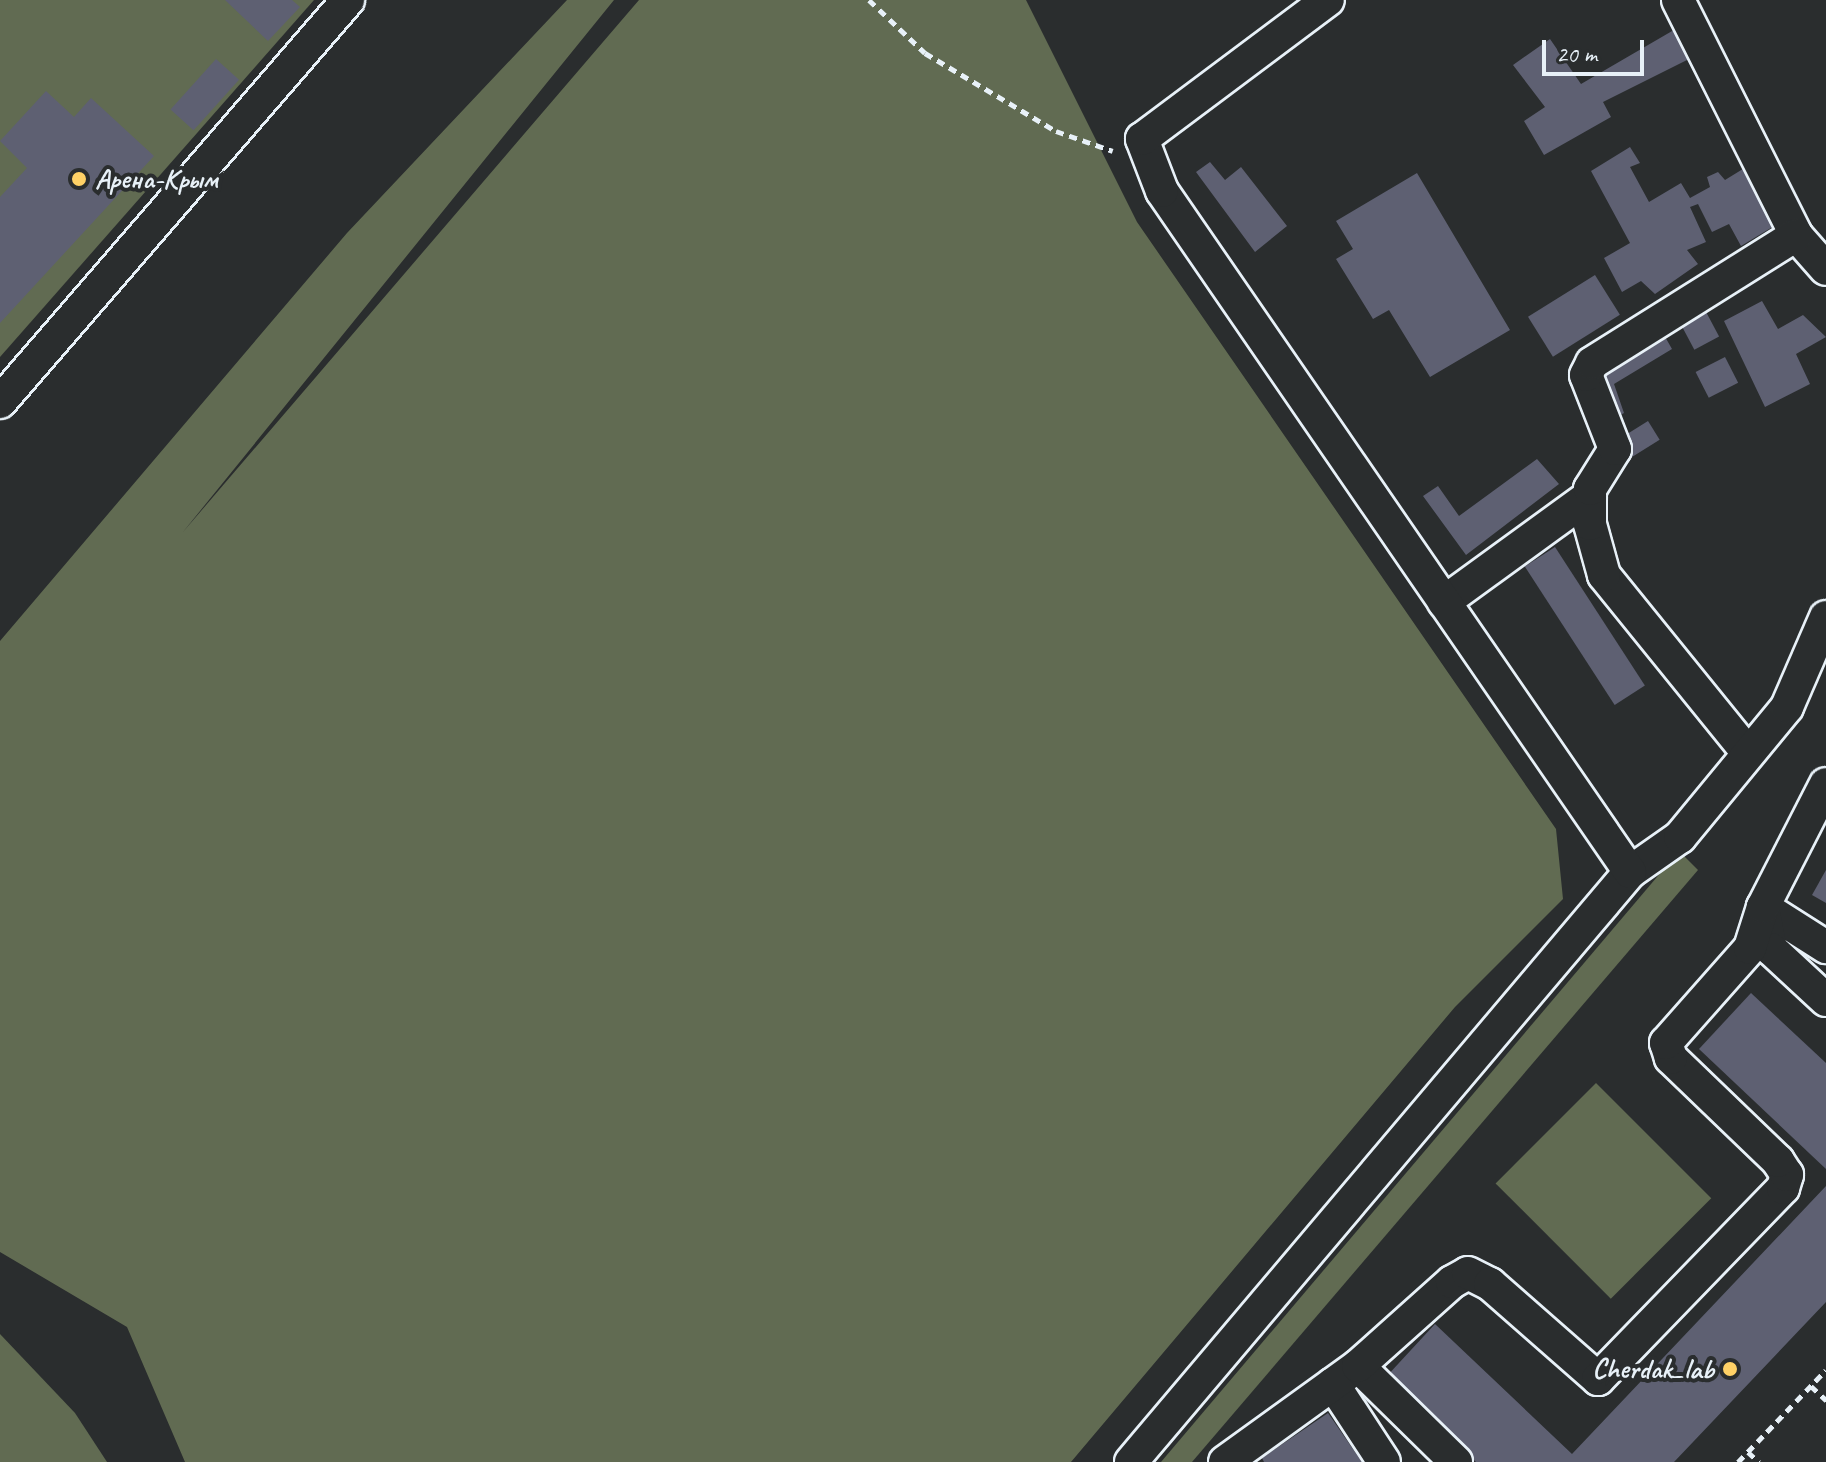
<!DOCTYPE html>
<html>
<head>
<meta charset="utf-8">
<style>
  body { margin:0 }
  #map { position:relative; width:1826px; height:1462px; overflow:hidden; background:#2a2d2e; font-family:Caveat,sans-serif }
  div>[style] { position:absolute }
  [style*='--x'] { left:calc(var(--x)*1px); top:calc(var(--y)*1px); width:calc(var(--w)*1px); rotate:calc(var(--a)*1deg) }
  .green>* { inset:0; background:#616b52; transform-origin:0 0 }
  .building>* { inset:0; background:#5e6072; transform-origin:0 0 }
  .path>* { height:5px; margin-top:-2.5px; transform-origin:0; background:repeating-linear-gradient(90deg,#e8f1f8 0 8px,transparent 0 14px) }
  .roads { filter:drop-shadow(2px 0 #e8f1f8) drop-shadow(-2px 0 #e8f1f8) drop-shadow(0 2px #e8f1f8) drop-shadow(0 -2px #e8f1f8) }
  .minor>* { height:32px; margin:-16px; padding:0 16px; transform-origin:16px; border-radius:16px; background:#2a2d2e }
  .dots>* { width:22px; height:22px; translate:-50% -50%; box-sizing:border-box; border:4px solid #2a2d2e; border-radius:50% }
  span { translate:-50% -50%; white-space:nowrap; text-align:center; line-height:1.15; -webkit-text-stroke:8px #2a2d2e; paint-order:stroke }
  .poi-label { font-size:28px; color:#e8f1f8; font-weight:700 }
  .left { translate:0 -50%; text-align:left }
  .right { translate:-100% -50%; text-align:right }
  .scale { position:absolute; left:1542px; top:40px; width:102px; height:36px; box-sizing:border-box; border:4px solid #e8f1f8; border-top:0; padding-left:10px; font-size:24px; line-height:28px; white-space:nowrap; color:#e8f1f8; -webkit-text-stroke:6px #2a2d2e; paint-order:stroke }
</style>
</head>
<body>
<div id="map">
  <div class="green">
    <div style="clip-path:polygon(0 0,314px 0,0 357px)"></div>
    <div style="clip-path:polygon(567px 0,614px 0,183px 532px,639px 0,1026px 0,1137px 222px,1556px 829px,1563px 899px,1455px 1007px,1071px 1462px,185px 1462px,127px 1327px,0 1252px,0 641px,347px 233px)"></div>
    <div style="clip-path:polygon(1679px 851px,1698px 870px,1192px 1462px,1161px 1462px)"></div>
    <div style="left:1596px;top:1083px;width:163px;height:142px;rotate:45deg"></div>
    <div style="clip-path:polygon(0 1334px,75px 1413px,107px 1462px,0 1462px)"></div>
  </div>
  <div class="building">
    <div style="clip-path:polygon(225px 0,292px 0,300px 7px,268px 41px)"></div>
    <div style="clip-path:polygon(1679px 27px,1695px 56px,1603px 102px,1611px 117px,1544px 155px,1524px 121px,1545px 107px,1513px 65px,1550px 39px,1581px 84px)"></div>
    <div style="left:216px;top:59px;width:31px;height:68px;rotate:42deg"></div>
    <div style="clip-path:polygon(46px 91px,74px 117px,91px 98px,154px 156px,0 323px,0 197px,27px 168px,0 141px)"></div>
    <div style="clip-path:polygon(1630px 147px,1640px 163px,1630px 167px,1649px 202px,1681px 183px,1690px 198px,1710px 187px,1707px 177px,1718px 172px,1725px 180px,1751px 164px,1781px 222px,1741px 246px,1729px 224px,1712px 232px,1698px 204px,1690px 207px,1706px 242px,1687px 250px,1698px 264px,1655px 294px,1641px 281px,1622px 292px,1604px 258px,1630px 243px,1591px 171px)"></div>
    <div style="clip-path:polygon(1210px 162px,1225px 180px,1241px 167px,1287px 226px,1255px 252px,1196px 172px)"></div>
    <div style="clip-path:polygon(1417px 173px,1510px 330px,1430px 377px,1389px 310px,1373px 319px,1336px 259px,1353px 249px,1336px 221px)"></div>
    <div style="left:1595px;top:275px;width:47px;height:79px;rotate:58deg"></div>
    <div style="clip-path:polygon(1762px 301px,1778px 329px,1803px 315px,1826px 337px,1796px 354px,1810px 384px,1765px 407px,1724px 321px)"></div>
    <div style="left:1705px;top:310px;width:30px;height:28px;rotate:62deg"></div>
    <div style="clip-path:polygon(1664px 335px,1672px 349px,1614px 384px,1624px 413px,1609px 421px,1598px 376px)"></div>
    <div style="left:1725px;top:357px;width:29px;height:33px;rotate:63deg"></div>
    <div style="left:1648px;top:421px;width:22px;height:34px;rotate:58deg"></div>
    <div style="clip-path:polygon(1537px 459px,1559px 484px,1466px 555px,1423px 496px,1438px 486px,1459px 516px)"></div>
    <div style="left:1555px;top:547px;width:165px;height:36px;rotate:57deg"></div>
    <div style="clip-path:polygon(1826px 870px,1826px 903px,1812px 895px)"></div>
    <div style="clip-path:polygon(1751px 993px,1826px 1063px,1826px 1169px,1699px 1049px)"></div>
    <div style="clip-path:polygon(1826px 1186px,1826px 1302px,1674px 1462px,1476px 1462px,1386px 1377px,1435px 1324px,1572px 1454px)"></div>
    <div style="clip-path:polygon(1328px 1413px,1362px 1462px,1264px 1462px,1262px 1458px)"></div>
  </div>
  <div class="path">
    <div style="--x:869;--y:0;--w:77;--a:43.4"></div>
    <div style="--x:925;--y:53;--w:152;--a:30.8"></div>
    <div style="--x:1056;--y:131;--w:60;--a:19.3"></div>
    <div style="--x:1811;--y:1386;--w:21;--a:43"></div>
    <div style="--x:1748;--y:1452;--w:15;--a:42"></div>
    <div style="--x:1738;--y:1462;--w:127;--a:-46.3"></div>
  </div>
  <div class="roads">
    <div class="minor">
      <div style="--x:1678;--y:0;--w:263;--a:63.3"></div>
      <div style="--x:1796;--y:235;--w:45;--a:48.6"></div>
      <div style="--x:0;--y:402;--w:532;--a:-49.12"></div>
      <div style="--x:1444;--y:602;--w:180;--a:-36"></div>
      <div style="--x:1748;--y:753;--w:229;--a:-129"></div>
      <div style="--x:1604;--y:575;--w:53;--a:-105.4"></div>
      <div style="--x:1590;--y:524;--w:35;--a:-90"></div>
      <div style="--x:1590;--y:489;--w:47;--a:-58"></div>
      <div style="--x:1615;--y:449;--w:79;--a:-111.4"></div>
      <div style="--x:1586;--y:375;--w:13;--a:-63"></div>
      <div style="--x:1592;--y:363;--w:241;--a:-32.1"></div>
      <div style="--x:1630;--y:872;--w:61;--a:-35"></div>
      <div style="--x:1680;--y:837;--w:168;--a:-50.5"></div>
      <div style="--x:1787;--y:707;--w:98;--a:-66.6"></div>
      <div style="--x:1763;--y:907;--w:75;--a:32.4"></div>
      <div style="--x:1763;--y:908;--w:42;--a:79"></div>
      <div style="--x:1771;--y:949;--w:75;--a:42.8"></div>
      <div style="--x:1333;--y:1384;--w:93;--a:56.8"></div>
      <div style="--x:1131;--y:1462;--w:773;--a:-49.78"></div>
      <div style="--x:1630;--y:872;--w:826;--a:-124.5"></div>
      <div style="--x:1162;--y:191;--w:56;--a:-111"></div>
      <div style="--x:1142;--y:139;--w:232;--a:-36.8"></div>
      <div style="--x:1225;--y:1462;--w:164;--a:-35.8"></div>
      <div style="--x:1456;--y:1462;--w:137;--a:-135.6"></div>
      <div style="--x:1358;--y:1366;--w:126;--a:-41.8"></div>
      <div style="--x:1452;--y:1282;--w:18;--a:-29"></div>
      <div style="--x:1468;--y:1273;--w:25;--a:27"></div>
      <div style="--x:1490;--y:1284;--w:144;--a:41.3"></div>
      <div style="--x:1598;--y:1379;--w:266;--a:-45.9"></div>
      <div style="--x:1783;--y:1188;--w:14;--a:-73"></div>
      <div style="--x:1787;--y:1175;--w:17;--a:-123"></div>
      <div style="--x:1778;--y:1161;--w:149;--a:-136.1"></div>
      <div style="--x:1671;--y:1058;--w:16;--a:-108"></div>
      <div style="--x:1666;--y:1043;--w:127;--a:-48.5"></div>
      <div style="--x:1750;--y:948;--w:43;--a:-72.4"></div>
      <div style="--x:1763;--y:907;--w:138;--a:-62.9"></div>
    </div>
  </div>
  <div class="dots">
    <div style="left:79px;top:179px;background:#ffd166"></div>
    <div style="left:1730px;top:1369px;background:#ffd166"></div>
  </div>
  <div class="poi-label">
    <span class="left" style="left:95px;top:179px">Арена-Крым</span>
    <span class="right" style="left:1714px;top:1369px">Cherdak_lab</span>
  </div>
  <div class="scale">20 m</div>
</div>
</body>
</html>
